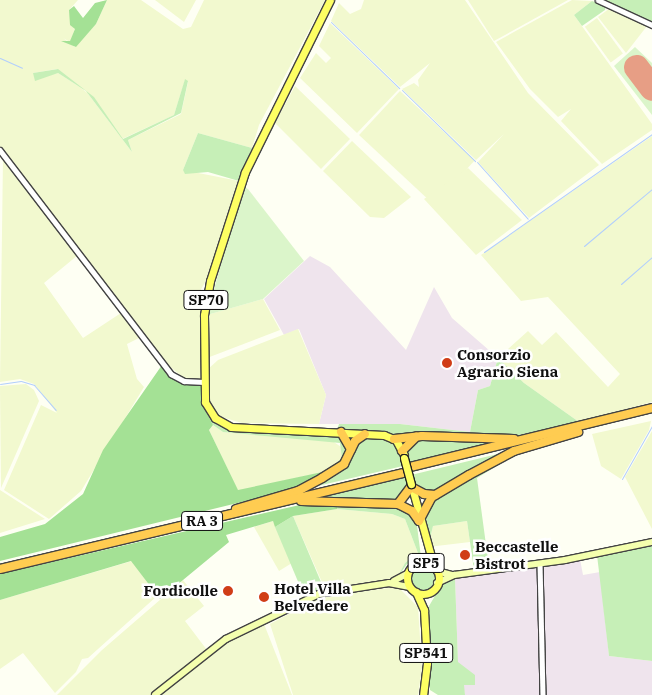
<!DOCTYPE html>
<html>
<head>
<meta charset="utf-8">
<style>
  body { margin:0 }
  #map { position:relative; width:652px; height:695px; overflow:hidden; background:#fefff3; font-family:"IBM Plex Serif",serif }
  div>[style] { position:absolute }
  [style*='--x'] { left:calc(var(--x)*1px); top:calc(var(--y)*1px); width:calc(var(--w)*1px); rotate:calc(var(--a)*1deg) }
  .industrial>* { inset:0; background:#efe4ed }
  .farmland>* { inset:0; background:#f2f9cf; transform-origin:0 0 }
  .green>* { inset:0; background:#c6efb7 }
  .round { border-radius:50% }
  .forest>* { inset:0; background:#a4e195 }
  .pitch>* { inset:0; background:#dbf5ca }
  .stream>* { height:1px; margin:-0.5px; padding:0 0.5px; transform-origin:0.5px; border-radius:0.5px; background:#b1cefd }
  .runway>* { height:25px; margin:-12.5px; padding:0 12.5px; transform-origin:12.5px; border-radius:12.5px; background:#e79e85 }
  .roads { filter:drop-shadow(1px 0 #434343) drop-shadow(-1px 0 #434343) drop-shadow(0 1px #434343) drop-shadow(0 -1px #434343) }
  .street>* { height:4.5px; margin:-2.25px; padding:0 2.25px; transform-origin:2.25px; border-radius:2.25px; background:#fff }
  .secondary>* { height:5.5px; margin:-2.75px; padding:0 2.75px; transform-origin:2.75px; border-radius:2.75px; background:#f4ffae }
  .primary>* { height:7px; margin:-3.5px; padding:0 3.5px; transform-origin:3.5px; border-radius:3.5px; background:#feff63 }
  .primary>.ring { margin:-3.5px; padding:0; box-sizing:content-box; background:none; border:7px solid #feff63; border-radius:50% }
  .highway>* { height:8px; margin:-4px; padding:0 4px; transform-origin:4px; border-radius:4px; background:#ffcc51 }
  .bridges { filter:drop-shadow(1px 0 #212121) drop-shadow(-1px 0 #212121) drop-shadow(0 1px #212121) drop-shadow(0 -1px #212121) }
  .primary-bridge>* { height:7px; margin:-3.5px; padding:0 3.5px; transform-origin:3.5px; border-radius:3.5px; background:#feff63 }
  .dots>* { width:14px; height:14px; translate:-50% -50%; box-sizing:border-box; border:2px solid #fff; border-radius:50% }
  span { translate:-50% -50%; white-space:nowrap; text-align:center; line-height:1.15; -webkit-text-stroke:5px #fff; paint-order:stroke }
  .shield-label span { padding:1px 4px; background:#fff; border:1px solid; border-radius:4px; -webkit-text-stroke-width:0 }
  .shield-label { font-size:14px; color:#101010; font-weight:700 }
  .poi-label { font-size:15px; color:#101010; font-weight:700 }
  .left { translate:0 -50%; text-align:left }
  .right { translate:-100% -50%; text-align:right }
</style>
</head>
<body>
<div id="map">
  <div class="industrial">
    <div style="clip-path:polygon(310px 256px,330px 267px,406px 350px,434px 287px,452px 318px,498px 358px,490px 386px,478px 390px,470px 432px,400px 424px,319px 424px,326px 395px,299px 329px,284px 335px,264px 299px)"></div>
    <div style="clip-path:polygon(580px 559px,583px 575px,600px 572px,609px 656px,652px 661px,652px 695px,465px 695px,458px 662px,455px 578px)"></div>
  </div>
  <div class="farmland">
    <div style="clip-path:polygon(evenodd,0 0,78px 0,69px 10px,75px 29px,70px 42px,63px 38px,75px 47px,96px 24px,107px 0,141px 0,183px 29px,191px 27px,204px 0,325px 0,259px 125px,252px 148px,198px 133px,183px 170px,239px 181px,208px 277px,199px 293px,202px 298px,201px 381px,185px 379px,163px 361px,0 147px,0 0,57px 69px,95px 99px,122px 139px,174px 115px,185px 80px,188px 82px,181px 114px,128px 140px,132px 152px,86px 91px,58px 73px,47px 75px,33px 73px,57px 69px)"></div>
    <div style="clip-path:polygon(155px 0,196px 0,184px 22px)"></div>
    <div style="clip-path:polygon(364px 0,465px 0,528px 93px,599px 165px,529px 218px,478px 162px,504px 134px,476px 160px,402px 89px,414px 83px,419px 87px,418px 80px,430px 63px,400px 87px,331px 21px,339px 3px,350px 14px,361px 9px)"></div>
    <div style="clip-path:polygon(468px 0,568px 0,494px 41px)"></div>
    <div style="clip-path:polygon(572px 0,592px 1px,574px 15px,652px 124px,652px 130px,602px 164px,561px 121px,571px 109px,558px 117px,530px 89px,496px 42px)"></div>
    <div style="clip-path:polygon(610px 8px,647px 26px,626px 53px,598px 17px)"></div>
    <div style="left:597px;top:18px;width:44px;height:15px;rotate:54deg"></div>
    <div style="clip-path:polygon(330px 23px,399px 89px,357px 133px,300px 78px,316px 53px,326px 63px,331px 58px,319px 46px)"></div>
    <div style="clip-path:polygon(295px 86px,350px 139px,321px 169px,275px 123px)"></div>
    <div style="left:400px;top:91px;width:102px;height:60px;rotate:43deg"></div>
    <div style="clip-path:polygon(652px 136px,652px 402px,579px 422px,524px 383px,498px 358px,528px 331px,542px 345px,556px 332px,608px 387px,620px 374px,548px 297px,521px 301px,481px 255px)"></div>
    <div style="clip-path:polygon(352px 141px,411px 197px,384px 218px,370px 217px,323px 171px)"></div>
    <div style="clip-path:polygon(3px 157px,78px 255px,44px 283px,83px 338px,121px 313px,141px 337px,127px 344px,137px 379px,144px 387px,81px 491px,49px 519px,4px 490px,41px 405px,57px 413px,34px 384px,20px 379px,0 382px)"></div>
    <div style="clip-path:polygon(468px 168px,522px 220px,476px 255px,424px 199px)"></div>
    <div style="clip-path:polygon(263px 299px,280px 330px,207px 358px,207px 315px)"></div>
    <div style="clip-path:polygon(298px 329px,326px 395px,319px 424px,242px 423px,218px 416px,208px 398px,207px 370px,218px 360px)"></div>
    <div style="clip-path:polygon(26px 384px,34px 390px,39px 401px,1px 488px,0 386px)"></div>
    <div style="clip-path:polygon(651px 421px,649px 430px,621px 479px,601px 466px,592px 434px)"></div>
    <div style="clip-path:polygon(213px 425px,223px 432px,331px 440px,344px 449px,342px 458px,327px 471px,238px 491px,209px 430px)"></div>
    <div style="clip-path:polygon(652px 431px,652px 529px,625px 477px)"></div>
    <div style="clip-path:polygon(0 490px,45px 519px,0 533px)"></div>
    <div style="clip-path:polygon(337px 509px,392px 514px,405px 519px,418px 553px,405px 563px,397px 578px,325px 589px,293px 516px)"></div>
    <div style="clip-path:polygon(273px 521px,292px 563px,279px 571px,254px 527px)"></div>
    <div style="clip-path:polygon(467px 521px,470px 542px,428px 547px,433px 526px)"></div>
    <div style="clip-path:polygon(132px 561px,157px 596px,88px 658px,82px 659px,76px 672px,55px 693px,23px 653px,0 669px,0 600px)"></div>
    <div style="clip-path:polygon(183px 580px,204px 606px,185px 621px,207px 650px,151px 695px,57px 695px,102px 650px)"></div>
    <div style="clip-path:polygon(398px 587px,418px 607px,422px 668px,418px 695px,293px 695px,270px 624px,323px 596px)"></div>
    <div style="clip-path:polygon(264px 624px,292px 695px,160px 695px,228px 642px)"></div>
  </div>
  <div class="green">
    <div style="clip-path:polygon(601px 0,652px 0,652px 23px)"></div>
    <div style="clip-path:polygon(592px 1px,606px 6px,605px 10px,582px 26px,574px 15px)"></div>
    <div style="clip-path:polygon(58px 69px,94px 97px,123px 139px,174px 115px,185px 79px,188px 81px,181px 113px,128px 140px,132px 152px,86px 91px,58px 73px,35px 81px,33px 73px)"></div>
    <div style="clip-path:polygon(198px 133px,252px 148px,239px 181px,208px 172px,185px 174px,183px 170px)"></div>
    <div style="clip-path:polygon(498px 358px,524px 383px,579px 422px,505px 438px,396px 436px,337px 430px,339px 424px,400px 424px,470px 432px,478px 390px,490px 386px)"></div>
    <div style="clip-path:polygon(205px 411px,217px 425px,236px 431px,340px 437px,348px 447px,346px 456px,327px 471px,342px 458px,340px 443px,223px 432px,213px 425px)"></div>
    <div style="clip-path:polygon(380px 437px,395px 443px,403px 466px,309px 488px,340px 470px,361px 438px)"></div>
    <div style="clip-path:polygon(420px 439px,503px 442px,408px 465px,407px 450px)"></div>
    <div style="clip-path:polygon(506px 452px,433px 493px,416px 488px,411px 475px)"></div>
    <div style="clip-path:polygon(511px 455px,515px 455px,477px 478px,489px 567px,474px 570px,467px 521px,433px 526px,428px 547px,424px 516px,434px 498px)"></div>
    <div style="clip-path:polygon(406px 476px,408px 485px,401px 501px,312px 498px)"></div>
    <div style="clip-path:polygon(338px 505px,396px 507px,410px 513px,417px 526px,421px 557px,407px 564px,397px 578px,405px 563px,418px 553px,405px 519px,392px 514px,337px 509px)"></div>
    <div style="clip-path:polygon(293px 516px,324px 589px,312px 594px,302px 591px,275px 527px)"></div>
    <div style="clip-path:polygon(652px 544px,652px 661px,609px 656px,597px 555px)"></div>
    <div class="round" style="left:410px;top:565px;width:26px;height:26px"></div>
    <div style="clip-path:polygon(455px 578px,458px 662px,475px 675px,475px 685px,464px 685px,465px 695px,438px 695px,430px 690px,429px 606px,442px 584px)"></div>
  </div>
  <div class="forest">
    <div style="clip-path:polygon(107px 0,96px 24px,76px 47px,61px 41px,70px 41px,75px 29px,70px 25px,69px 10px,74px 6px,83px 18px,95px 3px)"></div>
    <div style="clip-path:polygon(162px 365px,173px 378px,202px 386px,203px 406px,213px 425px,209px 430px,238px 490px,327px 471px,299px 488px,0 561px,0 537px,45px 524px,83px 494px,103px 450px)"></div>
    <div style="clip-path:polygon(304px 504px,338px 505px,337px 509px,293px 516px,275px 527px,273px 521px,226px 535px,229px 542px,160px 599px,131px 561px,0 600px,0 574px)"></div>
  </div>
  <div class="pitch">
    <div style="clip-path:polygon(635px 47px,652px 63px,652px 115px,614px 66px)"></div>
    <div style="clip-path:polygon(242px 186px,248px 189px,304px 261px,263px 299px,207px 315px)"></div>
  </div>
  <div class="stream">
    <div style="--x:331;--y:22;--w:95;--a:44.1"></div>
    <div style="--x:0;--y:58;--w:24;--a:24"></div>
    <div style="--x:402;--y:90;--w:102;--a:44.2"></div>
    <div style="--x:477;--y:162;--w:76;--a:48.2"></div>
    <div style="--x:584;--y:246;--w:89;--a:-40"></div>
    <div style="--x:484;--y:252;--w:205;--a:-35.1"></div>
    <div style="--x:621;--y:284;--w:41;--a:-41.1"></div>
    <div style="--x:0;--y:384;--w:21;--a:-8"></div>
    <div style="--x:21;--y:381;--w:14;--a:17"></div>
    <div style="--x:34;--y:385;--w:33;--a:49"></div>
    <div style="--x:622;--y:479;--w:61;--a:-60.5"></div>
  </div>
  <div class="runway">
    <div style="--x:636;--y:67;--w:26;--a:53"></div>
  </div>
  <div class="roads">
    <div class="street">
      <div style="--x:598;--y:0;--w:60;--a:24.8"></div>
      <div style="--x:0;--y:150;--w:282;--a:52.6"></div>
      <div style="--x:171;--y:374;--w:15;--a:28"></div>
      <div style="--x:184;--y:381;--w:20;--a:3"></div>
      <div style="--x:540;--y:563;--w:132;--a:88.7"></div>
    </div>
    <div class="secondary">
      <div style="--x:437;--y:571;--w:16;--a:15"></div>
      <div style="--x:394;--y:581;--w:15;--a:-28"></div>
      <div style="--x:437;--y:583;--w:19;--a:-25"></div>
      <div style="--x:454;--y:575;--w:112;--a:-7.7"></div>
      <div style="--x:565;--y:560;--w:89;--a:-11.7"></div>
      <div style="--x:155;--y:695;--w:90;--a:-38.3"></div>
      <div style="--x:226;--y:639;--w:103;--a:-25.8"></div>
      <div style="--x:319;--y:594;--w:71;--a:-8.9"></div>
      <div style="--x:389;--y:583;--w:21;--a:11"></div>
    </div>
    <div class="primary">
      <div style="--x:330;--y:0;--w:192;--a:116.3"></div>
      <div style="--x:245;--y:172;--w:114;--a:107.8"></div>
      <div style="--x:210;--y:281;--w:35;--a:100"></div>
      <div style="--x:204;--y:315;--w:87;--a:89.3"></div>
      <div style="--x:205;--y:402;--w:19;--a:58"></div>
      <div style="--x:215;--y:418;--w:18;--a:29"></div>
      <div style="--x:231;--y:427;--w:153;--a:3"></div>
      <div style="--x:384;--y:435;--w:13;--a:23"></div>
      <div style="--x:396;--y:440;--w:17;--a:62"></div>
      <div style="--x:411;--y:484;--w:86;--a:74.5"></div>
      <div class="ring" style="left:407px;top:562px;width:25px;height:25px"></div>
      <div style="--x:416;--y:592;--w:20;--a:66"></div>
      <div style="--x:424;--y:610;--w:53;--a:86.8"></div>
      <div style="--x:427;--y:663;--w:32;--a:97"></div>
    </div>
    <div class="highway">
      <div style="--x:341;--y:432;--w:20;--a:60"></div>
      <div style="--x:394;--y:439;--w:28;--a:-6"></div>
      <div style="--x:422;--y:436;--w:92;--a:1.9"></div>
      <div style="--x:402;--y:451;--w:20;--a:-45"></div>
      <div style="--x:410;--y:467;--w:249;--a:-13.7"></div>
      <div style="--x:301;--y:501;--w:97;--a:1.8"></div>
      <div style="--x:398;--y:504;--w:16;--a:27"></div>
      <div style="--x:412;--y:511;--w:12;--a:55"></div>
      <div style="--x:398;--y:504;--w:21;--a:-53"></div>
      <div style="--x:411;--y:487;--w:15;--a:28"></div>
      <div style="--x:424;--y:494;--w:11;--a:5"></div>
      <div style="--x:236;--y:509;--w:65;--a:-16.2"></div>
      <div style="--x:298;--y:491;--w:27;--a:-28"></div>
      <div style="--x:322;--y:478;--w:26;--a:-32"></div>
      <div style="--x:344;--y:464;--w:25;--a:-64"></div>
      <div style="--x:355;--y:441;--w:12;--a:-35"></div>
      <div style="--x:419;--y:521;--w:27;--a:-62"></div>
      <div style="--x:432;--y:497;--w:43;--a:-30.7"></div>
      <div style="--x:469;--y:475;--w:51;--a:-28.1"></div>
      <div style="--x:514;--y:451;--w:67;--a:-16.5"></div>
      <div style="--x:0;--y:569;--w:414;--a:-13.4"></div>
    </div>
  </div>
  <div class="bridges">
    <div class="primary-bridge">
      <div style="--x:404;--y:458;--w:27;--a:75"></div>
    </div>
  </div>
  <div class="dots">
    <div style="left:447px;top:363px;background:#d03d17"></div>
    <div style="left:465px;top:555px;background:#d03d17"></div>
    <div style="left:228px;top:591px;background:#d03d17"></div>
    <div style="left:264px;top:597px;background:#d03d17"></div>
  </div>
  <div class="shield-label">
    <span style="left:206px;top:300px">SP70</span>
    <span style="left:202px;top:521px">RA 3</span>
    <span style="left:426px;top:563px">SP5</span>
    <span style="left:426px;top:653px">SP541</span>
  </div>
  <div class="poi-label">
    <span class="left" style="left:457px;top:363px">Consorzio<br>Agrario Siena</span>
    <span class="left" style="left:475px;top:555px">Beccastelle<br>Bistrot</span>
    <span class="left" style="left:274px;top:597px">Hotel Villa<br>Belvedere</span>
    <span class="right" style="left:218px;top:591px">Fordicolle</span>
  </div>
</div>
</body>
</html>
